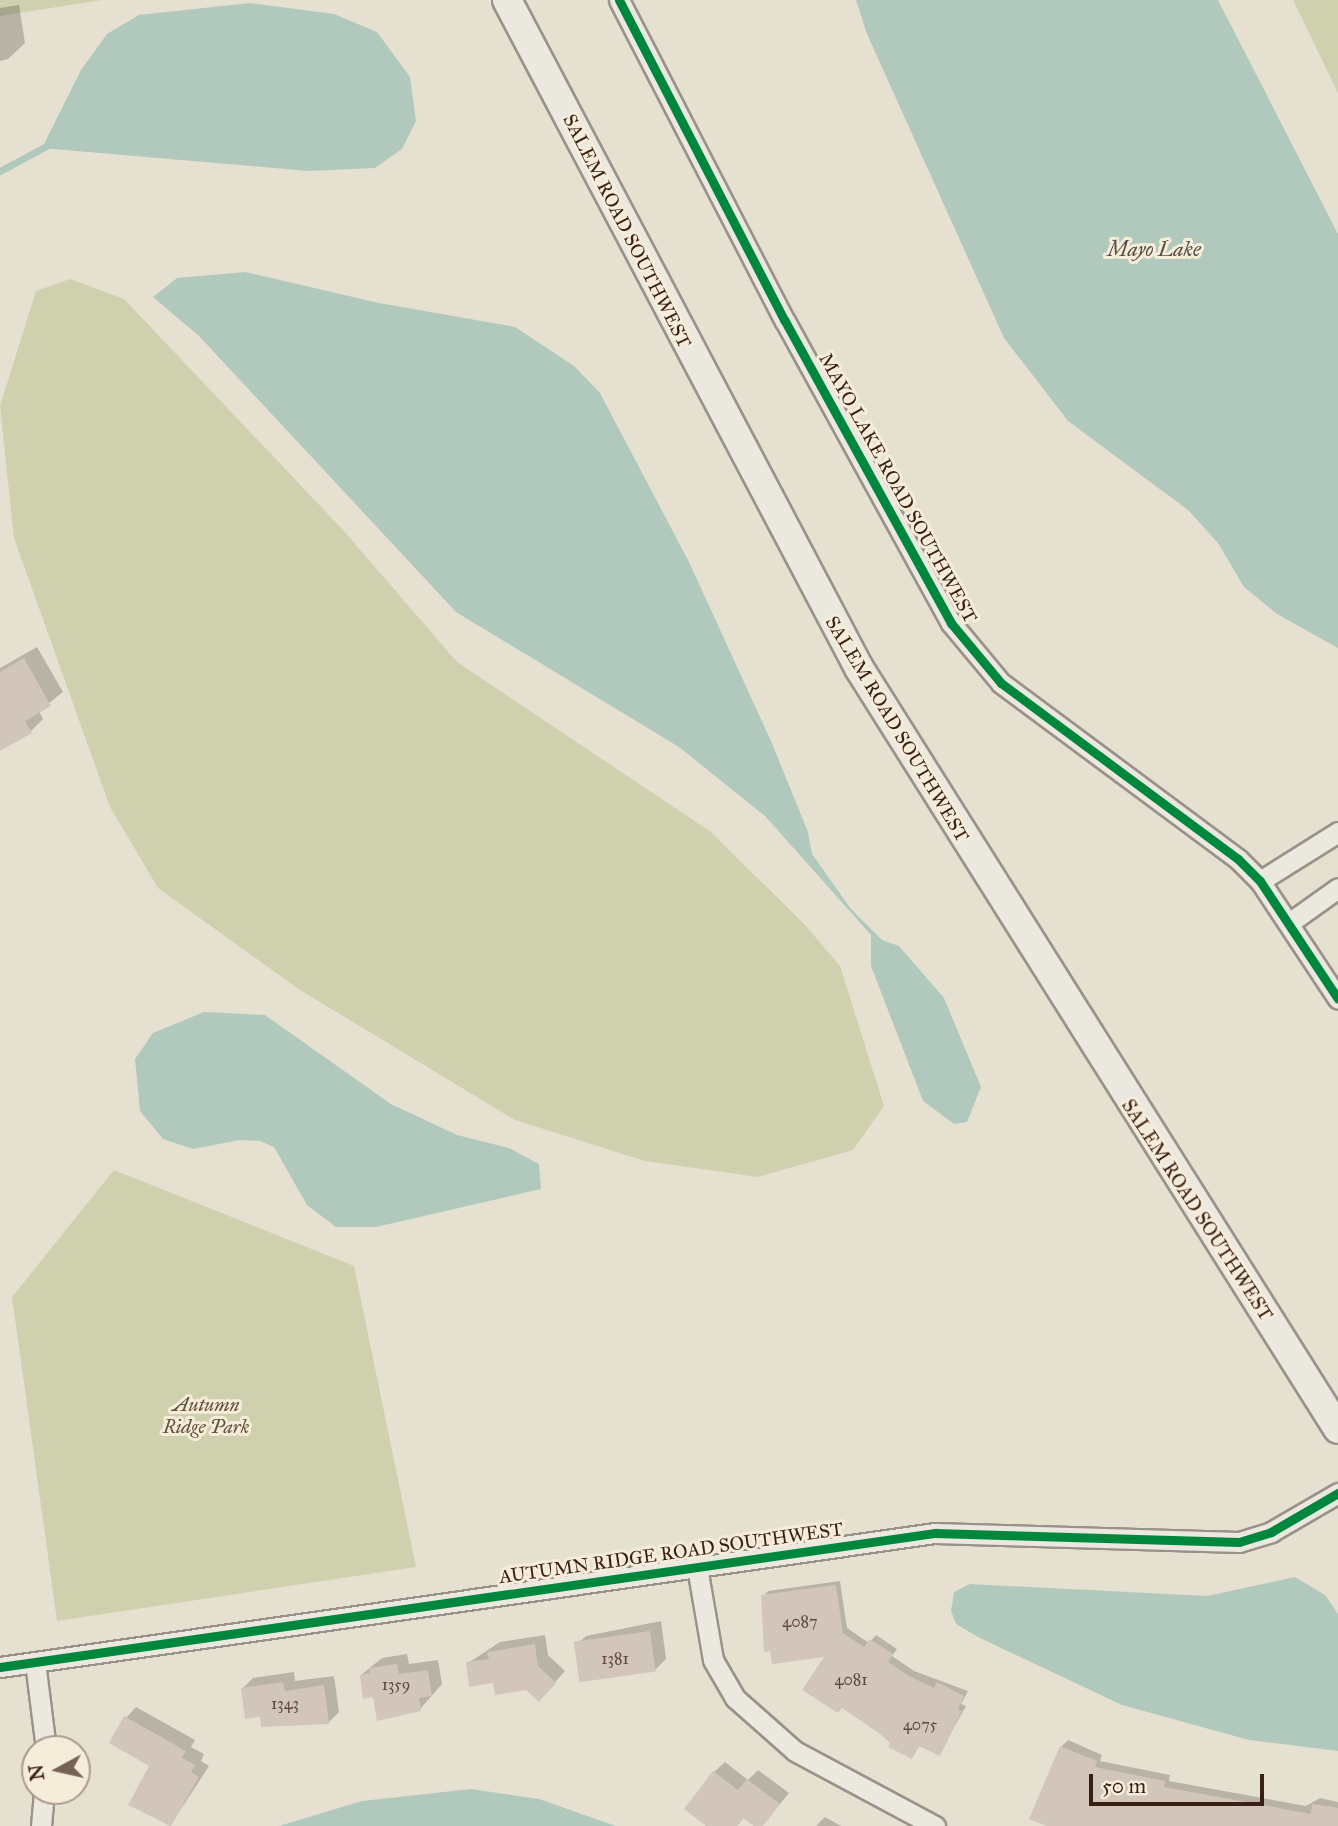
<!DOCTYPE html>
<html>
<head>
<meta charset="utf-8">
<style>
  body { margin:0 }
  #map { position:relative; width:1338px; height:1826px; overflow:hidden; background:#e6e0d0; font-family:"IM FELL Great Primer",serif }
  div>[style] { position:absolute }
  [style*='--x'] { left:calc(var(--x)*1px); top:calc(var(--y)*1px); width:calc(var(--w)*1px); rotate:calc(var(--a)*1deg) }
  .green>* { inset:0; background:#cfd0ae }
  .water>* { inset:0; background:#b1c9bd }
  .shadow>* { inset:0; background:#0003 }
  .stream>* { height:7px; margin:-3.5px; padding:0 3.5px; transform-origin:3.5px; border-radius:3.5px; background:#b1c9bd }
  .building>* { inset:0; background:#d2c5ba; transform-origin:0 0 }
  .roads { filter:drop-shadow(2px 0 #9a9288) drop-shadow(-2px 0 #9a9288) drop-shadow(0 2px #9a9288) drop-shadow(0 -2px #9a9288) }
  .street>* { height:19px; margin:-9.5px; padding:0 9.5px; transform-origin:9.5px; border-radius:9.5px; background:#ebe8e0 }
  .secondary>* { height:28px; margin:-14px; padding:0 14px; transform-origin:14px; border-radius:14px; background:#ebe8e0 }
  .cycleway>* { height:9px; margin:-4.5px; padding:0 4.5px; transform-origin:4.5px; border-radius:4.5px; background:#00873e }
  span { translate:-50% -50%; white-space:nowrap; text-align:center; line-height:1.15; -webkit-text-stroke:6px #f5edda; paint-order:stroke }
  .number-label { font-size:16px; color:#60483e }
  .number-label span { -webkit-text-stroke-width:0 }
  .street-label { font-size:19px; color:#3a1f15 }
  .park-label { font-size:19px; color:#61503a; font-style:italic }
  .water-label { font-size:21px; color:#574f45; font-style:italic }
  .north { position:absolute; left:21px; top:1735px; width:70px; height:70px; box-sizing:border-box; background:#f5edda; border:2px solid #aa9b8b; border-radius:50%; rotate:262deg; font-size:19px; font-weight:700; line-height:28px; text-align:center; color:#3a1f15 }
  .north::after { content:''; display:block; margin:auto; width:24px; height:32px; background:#766356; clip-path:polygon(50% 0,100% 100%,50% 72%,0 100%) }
  .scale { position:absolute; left:1089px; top:1774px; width:175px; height:32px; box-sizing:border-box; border:4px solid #3a1f15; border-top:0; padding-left:9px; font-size:21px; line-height:24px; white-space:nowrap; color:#3a1f15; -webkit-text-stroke:5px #f5edda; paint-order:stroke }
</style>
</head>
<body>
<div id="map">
  <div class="green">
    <div style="clip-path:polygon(0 0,102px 0,0 16px)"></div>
    <div style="clip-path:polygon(1293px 0,1338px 0,1338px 93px)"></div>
    <div style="clip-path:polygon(70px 279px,124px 299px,343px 530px,457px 662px,711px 832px,806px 926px,840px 966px,884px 1106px,853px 1150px,758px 1177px,645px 1161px,515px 1120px,300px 990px,158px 888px,110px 807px,14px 538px,0 406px,36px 291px)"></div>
    <div style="clip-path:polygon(114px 1170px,354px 1266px,416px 1567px,57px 1621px,12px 1297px)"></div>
  </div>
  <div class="water">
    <div style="clip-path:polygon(856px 0,1218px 0,1338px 234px,1338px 648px,1277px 614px,1244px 587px,1218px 543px,1188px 510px,1068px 421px,1004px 338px,867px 34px)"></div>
    <div style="clip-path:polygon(250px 3px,334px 14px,377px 32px,410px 77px,416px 121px,402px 149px,375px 168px,309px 171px,42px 148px,81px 70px,107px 34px,139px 15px)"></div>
    <div style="clip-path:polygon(245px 272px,379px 303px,515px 327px,574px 366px,600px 393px,689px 562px,771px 741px,808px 832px,812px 854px,851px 909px,882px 940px,899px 946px,944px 998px,981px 1087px,967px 1122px,954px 1124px,923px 1101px,871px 966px,871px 935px,765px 816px,679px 747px,456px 612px,199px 336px,153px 297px,177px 278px)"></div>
    <div style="clip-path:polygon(204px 1012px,265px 1015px,391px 1104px,457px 1135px,509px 1148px,539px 1164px,541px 1189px,376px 1227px,336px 1227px,307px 1205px,274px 1147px,260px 1141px,240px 1140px,193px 1149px,163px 1139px,140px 1111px,135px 1059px,153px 1033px)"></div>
    <div style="clip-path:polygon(1295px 1577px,1325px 1595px,1338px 1614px,1338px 1751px,1249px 1740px,1122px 1705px,978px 1637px,956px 1624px,951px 1611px,954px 1592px,970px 1584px,1207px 1596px)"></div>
    <div style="clip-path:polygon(471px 1789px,539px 1799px,616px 1826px,279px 1826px,362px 1801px)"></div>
  </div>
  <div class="shadow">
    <div style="clip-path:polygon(19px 5px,25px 43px,8px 59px,0 61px,0 8px)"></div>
    <div style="clip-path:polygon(37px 647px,63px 692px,39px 711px,43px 719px,31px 731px,0 749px,0 668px)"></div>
    <div style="clip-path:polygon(840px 1581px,847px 1628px,869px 1643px,876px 1635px,897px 1649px,892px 1656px,914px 1671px,968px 1691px,961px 1704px,966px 1706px,939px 1754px,920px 1745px,912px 1757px,893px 1743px,827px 1654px,763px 1596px,768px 1591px)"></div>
    <div style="clip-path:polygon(661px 1621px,666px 1659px,655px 1670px,575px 1646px,586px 1636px)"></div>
    <div style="clip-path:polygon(545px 1635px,548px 1655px,565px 1671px,549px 1689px,494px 1681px,468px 1663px,500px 1642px)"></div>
    <div style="clip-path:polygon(407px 1654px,409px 1664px,438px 1660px,442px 1684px,420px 1709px,375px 1695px,361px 1675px,382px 1658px)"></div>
    <div style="clip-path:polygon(294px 1672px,295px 1681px,334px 1676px,339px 1712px,329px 1722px,261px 1715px,242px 1689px,253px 1678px)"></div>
    <div style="clip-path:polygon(136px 1707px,195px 1740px,191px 1747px,204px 1754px,201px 1761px,209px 1766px,170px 1826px,130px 1804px,152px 1766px,126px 1718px)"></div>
    <div style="clip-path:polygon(1068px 1740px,1102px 1755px,1100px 1761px,1170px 1775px,1169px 1781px,1306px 1806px,1320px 1798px,1338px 1802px,1338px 1826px,1051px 1826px,1061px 1747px)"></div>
    <div style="clip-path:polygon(725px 1762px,748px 1780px,758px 1770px,789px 1793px,762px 1826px,745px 1816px,737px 1826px,709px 1826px,714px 1772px)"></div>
    <div style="clip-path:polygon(825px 1817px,841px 1826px,816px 1826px)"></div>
  </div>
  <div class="stream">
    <div style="--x:0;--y:171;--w:55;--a:-28.4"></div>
  </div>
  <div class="building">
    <div style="clip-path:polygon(24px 658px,51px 706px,25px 721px,32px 733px,0 751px,0 672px)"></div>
    <div style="clip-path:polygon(836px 1585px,843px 1633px,864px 1647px,870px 1639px,893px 1654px,888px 1662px,909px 1676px,934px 1688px,937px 1682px,964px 1696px,958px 1709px,962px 1711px,940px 1756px,919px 1746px,912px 1759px,888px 1747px,890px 1743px,880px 1734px,842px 1708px,838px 1713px,802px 1690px,824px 1657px,772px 1664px,770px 1651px,764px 1652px,761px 1595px)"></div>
    <div style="left:650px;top:1631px;width:41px;height:77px;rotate:82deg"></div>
    <div style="clip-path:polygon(535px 1644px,538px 1666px,556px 1683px,539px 1702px,526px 1690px,495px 1695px,493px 1683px,469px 1687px,466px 1662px,489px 1659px,487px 1652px)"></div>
    <div style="clip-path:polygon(397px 1664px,399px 1674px,428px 1670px,432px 1696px,419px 1698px,421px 1711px,377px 1721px,373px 1697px,363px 1699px,360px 1675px,370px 1673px,369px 1668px)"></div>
    <div style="clip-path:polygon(283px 1682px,285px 1691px,324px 1685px,329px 1724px,261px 1727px,260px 1717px,245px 1719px,241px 1688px)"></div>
    <div style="clip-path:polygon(124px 1716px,186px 1751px,182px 1758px,195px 1765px,191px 1772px,199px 1777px,171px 1826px,128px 1805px,149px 1766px,109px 1743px)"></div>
    <div style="clip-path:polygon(1060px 1746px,1097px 1761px,1095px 1767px,1165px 1781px,1164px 1787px,1311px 1814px,1312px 1804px,1338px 1808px,1338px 1826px,1047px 1826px,1029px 1819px)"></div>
    <div style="clip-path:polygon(713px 1771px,738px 1790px,747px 1779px,780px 1804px,763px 1826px,754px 1826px,743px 1818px,737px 1826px,706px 1826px,684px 1809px)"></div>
  </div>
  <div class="roads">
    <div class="street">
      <div style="--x:619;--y:0;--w:361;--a:62.7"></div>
      <div style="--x:785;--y:321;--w:345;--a:61.2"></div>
      <div style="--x:951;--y:623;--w:78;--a:50.2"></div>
      <div style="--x:1001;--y:683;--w:295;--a:36.6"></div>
      <div style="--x:1238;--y:859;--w:31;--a:45"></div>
      <div style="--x:1260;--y:881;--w:141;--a:56.5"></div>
      <div style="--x:1260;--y:881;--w:92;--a:-32.1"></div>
      <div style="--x:1289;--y:923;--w:60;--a:-35.5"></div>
      <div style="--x:697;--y:1567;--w:94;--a:80.2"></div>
      <div style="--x:713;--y:1660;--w:44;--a:59.9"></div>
      <div style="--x:735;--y:1698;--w:80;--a:41.5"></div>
      <div style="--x:795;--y:1751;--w:159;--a:28.2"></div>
      <div style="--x:35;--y:1662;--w:88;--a:82.8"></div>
      <div style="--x:0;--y:1667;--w:945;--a:-8.16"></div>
      <div style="--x:935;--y:1533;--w:304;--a:1.7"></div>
      <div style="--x:1239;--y:1542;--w:34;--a:-17"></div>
      <div style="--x:1271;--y:1532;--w:78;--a:-30.2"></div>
      <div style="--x:41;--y:1826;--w:35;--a:-85"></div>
    </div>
    <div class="secondary">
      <div style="--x:507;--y:0;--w:755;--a:62.21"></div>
      <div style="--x:859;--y:668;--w:899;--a:57.81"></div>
    </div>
  </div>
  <div class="cycleway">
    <div style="--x:619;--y:0;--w:361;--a:62.7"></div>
    <div style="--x:785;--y:321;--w:345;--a:61.2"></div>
    <div style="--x:951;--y:623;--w:78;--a:50.2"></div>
    <div style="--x:1001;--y:683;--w:295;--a:36.6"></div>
    <div style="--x:1238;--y:859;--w:31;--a:45"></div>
    <div style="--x:1260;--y:881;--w:141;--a:56.5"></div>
    <div style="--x:0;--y:1667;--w:945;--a:-8.16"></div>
    <div style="--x:935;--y:1533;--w:304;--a:1.7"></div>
    <div style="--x:1239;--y:1542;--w:34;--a:-17"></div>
    <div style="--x:1271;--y:1532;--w:78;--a:-30.2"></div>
  </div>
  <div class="number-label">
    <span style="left:800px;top:1622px">4087</span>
    <span style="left:615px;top:1659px">1381</span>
    <span style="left:851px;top:1680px">4081</span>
    <span style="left:396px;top:1685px">1359</span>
    <span style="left:285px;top:1704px">1343</span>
    <span style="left:920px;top:1725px">4075</span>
  </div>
  <div class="street-label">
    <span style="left:627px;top:231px;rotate:63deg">SALEM ROAD SOUTHWEST</span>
    <span style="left:898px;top:488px;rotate:61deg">MAYO LAKE ROAD SOUTHWEST</span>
    <span style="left:897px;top:729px;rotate:59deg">SALEM ROAD SOUTHWEST</span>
    <span style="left:1197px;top:1210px;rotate:57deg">SALEM ROAD SOUTHWEST</span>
    <span style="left:671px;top:1553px;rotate:-8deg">AUTUMN RIDGE ROAD SOUTHWEST</span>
  </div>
  <div class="park-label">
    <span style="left:206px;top:1416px">Autumn<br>Ridge Park</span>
  </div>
  <div class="water-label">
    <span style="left:1154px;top:249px">Mayo Lake</span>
  </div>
  <div class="north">N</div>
  <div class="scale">50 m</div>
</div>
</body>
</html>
